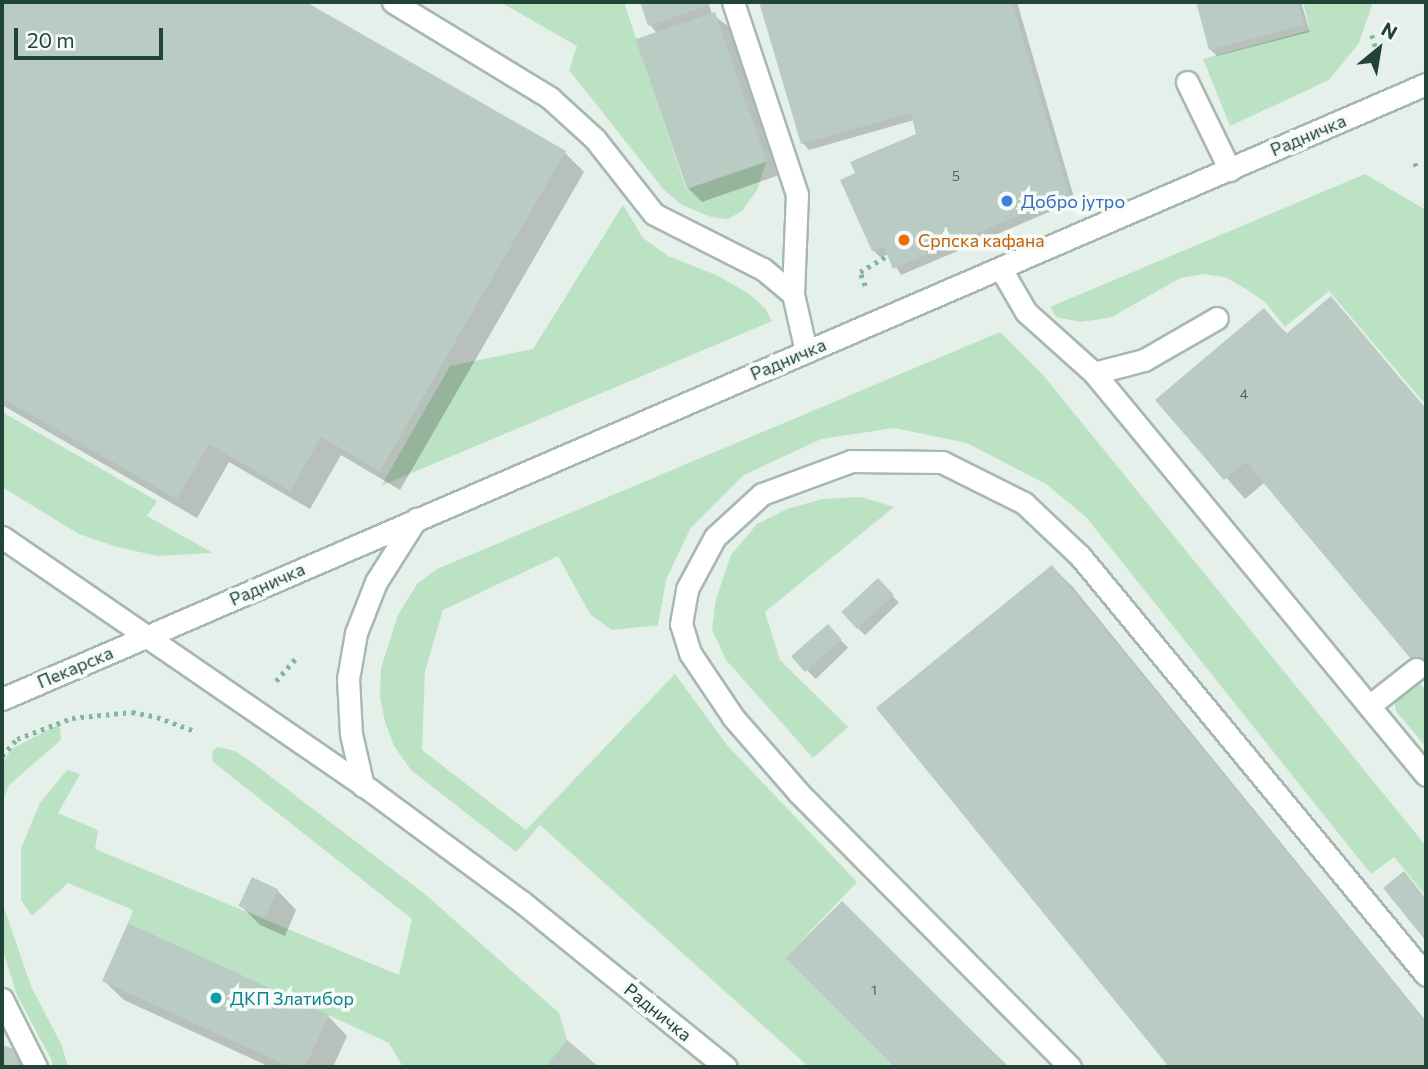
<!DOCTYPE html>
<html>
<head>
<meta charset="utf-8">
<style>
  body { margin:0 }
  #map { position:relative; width:1428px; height:1069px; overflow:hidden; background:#e5f0ea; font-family:Commissioner,sans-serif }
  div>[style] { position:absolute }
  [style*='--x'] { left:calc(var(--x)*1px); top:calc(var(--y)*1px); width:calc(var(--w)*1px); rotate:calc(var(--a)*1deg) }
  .green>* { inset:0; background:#bce2c4 }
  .shadow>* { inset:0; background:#0003; transform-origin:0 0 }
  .building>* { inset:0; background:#bacbc3; transform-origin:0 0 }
  .path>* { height:4.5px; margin-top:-2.25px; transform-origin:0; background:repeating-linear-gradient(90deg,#82b6a3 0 3.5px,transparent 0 8.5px) }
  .roads { filter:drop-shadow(2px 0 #a6b9b1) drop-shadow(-2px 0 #a6b9b1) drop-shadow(0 2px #a6b9b1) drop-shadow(0 -2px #a6b9b1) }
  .lane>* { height:21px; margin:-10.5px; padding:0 10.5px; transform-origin:10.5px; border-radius:10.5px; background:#fff }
  .street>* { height:21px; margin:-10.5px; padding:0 10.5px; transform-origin:10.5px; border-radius:10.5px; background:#fff }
  .dots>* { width:19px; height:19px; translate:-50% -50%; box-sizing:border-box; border:4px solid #f6fbf8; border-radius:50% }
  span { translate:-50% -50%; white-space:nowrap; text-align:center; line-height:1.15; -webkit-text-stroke:7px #f6fbf8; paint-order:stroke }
  .number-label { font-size:14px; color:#47665c }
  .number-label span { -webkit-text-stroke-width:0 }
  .street-label { font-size:18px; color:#214439 }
  .shop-label { font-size:18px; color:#366cbe }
  .left { translate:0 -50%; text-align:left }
  .food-label { font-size:18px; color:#c56008 }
  .culture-label { font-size:18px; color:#0d838f }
  .frame { position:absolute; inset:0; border:4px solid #214439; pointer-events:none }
  .north { position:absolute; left:1344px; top:14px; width:70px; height:70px; -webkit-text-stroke:5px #f6fbf8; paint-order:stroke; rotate:30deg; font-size:19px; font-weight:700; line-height:28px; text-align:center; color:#214439 }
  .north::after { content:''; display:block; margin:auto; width:24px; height:32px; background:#214439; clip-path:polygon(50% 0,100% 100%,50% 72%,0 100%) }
  .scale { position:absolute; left:14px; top:28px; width:149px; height:32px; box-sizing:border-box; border:4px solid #214439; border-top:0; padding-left:9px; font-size:21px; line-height:24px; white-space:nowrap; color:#214439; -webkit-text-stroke:5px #f6fbf8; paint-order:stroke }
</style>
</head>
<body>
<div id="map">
  <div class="green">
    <div style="clip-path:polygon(624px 2px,686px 189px,766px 162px,757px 190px,742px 211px,728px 219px,711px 217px,682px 205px,664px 190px,569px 70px,577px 46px,502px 3px)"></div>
    <div style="clip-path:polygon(1303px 2px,1373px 2px,1359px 43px,1329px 80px,1230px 126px,1203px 59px,1310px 30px)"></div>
    <div style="clip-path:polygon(1365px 174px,1426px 210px,1426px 405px,1329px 291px,1285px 327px,1265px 302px,1246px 289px,1225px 277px,1203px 274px,1180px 278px,1112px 317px,1081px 322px,1056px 317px,1050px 307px)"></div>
    <div style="clip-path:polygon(623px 205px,643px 238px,668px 256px,716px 275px,748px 293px,766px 309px,772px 321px,381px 486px,450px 366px,533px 349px)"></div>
    <div style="clip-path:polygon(1000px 332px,1043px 375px,1426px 846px,1426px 896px,1394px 857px,1371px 874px,1086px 517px,1046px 484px,967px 443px,894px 428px,821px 439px,744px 475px,690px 529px,666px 580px,658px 625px,612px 630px,590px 614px,558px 556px,443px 610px,425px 671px,422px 750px,526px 830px,675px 674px,727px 745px,857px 882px,785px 958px,894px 1067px,809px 1067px,540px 825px,516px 852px,411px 770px,394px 746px,385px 722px,380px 697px,381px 668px,398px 615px,417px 584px,437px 569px)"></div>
    <div style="clip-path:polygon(2px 412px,157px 501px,147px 516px,213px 553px,157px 556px,114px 546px,79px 534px,2px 487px)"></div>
    <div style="clip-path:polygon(861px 497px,894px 507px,765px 612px,780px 660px,848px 727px,813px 758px,726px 660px,712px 630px,716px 599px,731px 555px,757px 524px,787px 509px,822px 499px)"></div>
    <div style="clip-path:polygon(1419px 682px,1426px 691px,1426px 747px,1396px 711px,1395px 704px,1401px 695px)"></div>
    <div style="clip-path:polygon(60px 724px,61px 740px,9px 785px,2px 802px,2px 765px,11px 749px)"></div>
    <div style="clip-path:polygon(218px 747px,235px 751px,250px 761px,426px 895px,559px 1013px,567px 1040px,545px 1067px,403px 1067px,389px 1043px,128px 923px,133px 910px,68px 883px,32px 916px,21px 900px,21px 848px,40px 803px,67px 770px,80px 774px,58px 813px,98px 830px,95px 849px,399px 975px,412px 919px,212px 761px,213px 750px)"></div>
    <div style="clip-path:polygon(2px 902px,31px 986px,62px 1046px,68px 1067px,52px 1067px,52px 1061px,17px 995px,2px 948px)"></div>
  </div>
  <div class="shadow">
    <div style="clip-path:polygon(2px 2px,303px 2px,565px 153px,584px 172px,400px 490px,341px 455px,310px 509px,229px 462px,197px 518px,2px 405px)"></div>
    <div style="clip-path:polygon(642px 2px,708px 2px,712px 14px,729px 27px,779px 175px,702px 202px,688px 188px,657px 33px,650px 25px)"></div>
    <div style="clip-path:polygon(761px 2px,1017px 2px,1075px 201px,901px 275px,889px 254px,880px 257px,873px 250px,858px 174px,918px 135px,914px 120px,809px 150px,803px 143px)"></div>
    <div style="clip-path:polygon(1197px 2px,1301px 2px,1310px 32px,1217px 56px,1210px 49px)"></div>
    <div style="clip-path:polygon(1331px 298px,1426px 409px,1426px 674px,1265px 482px,1245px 499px,1158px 400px,1264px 310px,1288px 335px)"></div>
    <div style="clip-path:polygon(1052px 567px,1072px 586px,1426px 1021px,1426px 1067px,1171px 1067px,878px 708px)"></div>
    <div style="left:878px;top:581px;width:30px;height:47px;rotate:46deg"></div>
    <div style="left:828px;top:627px;width:29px;height:45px;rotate:46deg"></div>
    <div style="clip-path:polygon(277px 890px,296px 910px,285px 936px,260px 925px,241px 906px)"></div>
    <div style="clip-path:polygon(842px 903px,1006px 1067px,897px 1067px,787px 958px)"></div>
    <div style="clip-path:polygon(104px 981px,328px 1016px,347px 1036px,333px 1067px,270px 1067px,124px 1000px)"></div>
    <div style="clip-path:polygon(2px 1047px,19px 1052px,33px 1067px,2px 1067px)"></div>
  </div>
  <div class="building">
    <div style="clip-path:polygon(2px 2px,306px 2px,566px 151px,380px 471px,321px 437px,290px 491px,209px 444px,177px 499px,2px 398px)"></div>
    <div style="clip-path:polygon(640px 2px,704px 2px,706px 6px,648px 26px)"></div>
    <div style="clip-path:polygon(759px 2px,1012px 2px,1069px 194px,893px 269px,884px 247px,872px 251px,840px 180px,855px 173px,850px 162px,916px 134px,911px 113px,801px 144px)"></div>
    <div style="clip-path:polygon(1196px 2px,1298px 2px,1304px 25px,1209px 50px)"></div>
    <div style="left:715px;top:12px;width:158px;height:84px;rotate:71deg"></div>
    <div style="clip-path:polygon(1331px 296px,1426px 409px,1426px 677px,1246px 462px,1224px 480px,1155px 400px,1264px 308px,1286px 334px)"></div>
    <div style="clip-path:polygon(1052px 565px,1426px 1022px,1426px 1067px,1169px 1067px,876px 708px)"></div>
    <div style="left:878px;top:578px;width:23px;height:50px;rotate:47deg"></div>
    <div style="left:828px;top:624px;width:21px;height:49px;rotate:49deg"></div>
    <div style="clip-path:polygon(1404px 871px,1426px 899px,1426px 941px,1383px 888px)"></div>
    <div style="left:252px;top:877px;width:29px;height:32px;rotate:25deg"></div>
    <div style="clip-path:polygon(842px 901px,963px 1022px,1009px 1067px,894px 1067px,785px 958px)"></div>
    <div style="clip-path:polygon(128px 923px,329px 1015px,305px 1067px,290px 1067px,102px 981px)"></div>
    <div style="clip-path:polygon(567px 1040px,599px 1067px,545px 1067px)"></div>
    <div style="clip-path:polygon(2px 1045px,20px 1051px,15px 1067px,2px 1067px)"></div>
  </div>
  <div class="path">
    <div style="--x:1372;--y:35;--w:15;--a:74"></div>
    <div style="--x:1415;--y:163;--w:8;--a:67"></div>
    <div style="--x:865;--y:286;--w:15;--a:-110"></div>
    <div style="--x:860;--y:272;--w:31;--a:-31"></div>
    <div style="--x:276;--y:681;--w:33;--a:-49"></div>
    <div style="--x:2;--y:756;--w:23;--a:-49"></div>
    <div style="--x:17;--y:739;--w:59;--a:-20.9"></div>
    <div style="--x:72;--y:718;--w:60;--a:-5.7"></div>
    <div style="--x:132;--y:712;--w:25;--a:11"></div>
    <div style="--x:157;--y:717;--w:40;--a:20.2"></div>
  </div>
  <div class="roads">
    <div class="lane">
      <div style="--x:393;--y:2;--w:184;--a:31.4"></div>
      <div style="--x:550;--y:98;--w:61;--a:42.3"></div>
      <div style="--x:595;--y:139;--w:95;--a:51.8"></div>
      <div style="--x:654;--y:214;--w:122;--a:26.8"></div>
      <div style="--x:763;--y:269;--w:39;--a:40"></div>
      <div style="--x:733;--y:2;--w:202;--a:71.6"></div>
      <div style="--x:797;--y:194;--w:100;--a:92.3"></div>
      <div style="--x:793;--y:294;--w:58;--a:77.2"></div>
      <div style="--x:1187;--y:82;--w:98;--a:64"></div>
      <div style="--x:1001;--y:269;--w:50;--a:59.8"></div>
      <div style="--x:1026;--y:312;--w:91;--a:41.9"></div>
      <div style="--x:1094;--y:373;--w:521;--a:50.45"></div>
      <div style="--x:1094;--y:373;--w:52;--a:-14.6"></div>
      <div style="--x:1144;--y:360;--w:84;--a:-29.9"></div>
      <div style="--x:1369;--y:706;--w:60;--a:-38.2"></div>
      <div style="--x:363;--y:786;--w:53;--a:-103"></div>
      <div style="--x:351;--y:734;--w:55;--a:-93.1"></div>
      <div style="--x:348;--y:679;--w:47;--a:-80.1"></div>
      <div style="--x:356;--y:633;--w:55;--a:-68.6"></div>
      <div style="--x:376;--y:582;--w:75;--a:-57.6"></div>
      <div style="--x:2;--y:999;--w:76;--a:63.4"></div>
      <div style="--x:1070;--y:1067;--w:385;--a:-134.7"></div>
      <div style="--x:799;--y:793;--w:101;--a:-131"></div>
      <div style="--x:733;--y:717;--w:77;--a:-123.9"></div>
      <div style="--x:690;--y:653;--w:30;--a:-107"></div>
      <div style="--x:681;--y:624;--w:36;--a:-80"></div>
      <div style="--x:687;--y:589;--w:59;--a:-61.7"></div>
      <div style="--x:715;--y:537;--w:64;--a:-42.5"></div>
      <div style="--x:762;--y:494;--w:95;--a:-20.3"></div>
      <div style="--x:851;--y:461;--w:91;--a:0.6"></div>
      <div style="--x:942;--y:462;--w:92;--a:26.6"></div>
      <div style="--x:1024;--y:503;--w:77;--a:43.4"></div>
      <div style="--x:1080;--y:556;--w:543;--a:50.45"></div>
    </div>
    <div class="street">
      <div style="--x:2;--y:537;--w:447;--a:34.5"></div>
      <div style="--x:370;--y:790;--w:189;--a:36.4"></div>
      <div style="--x:522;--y:902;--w:262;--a:39"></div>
      <div style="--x:2;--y:699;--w:1551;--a:-23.36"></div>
    </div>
  </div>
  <div class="dots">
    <div style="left:1007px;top:201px;background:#3f7fe0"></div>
    <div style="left:904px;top:240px;background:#e8710a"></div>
    <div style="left:216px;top:998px;background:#0f9aa8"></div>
  </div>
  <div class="number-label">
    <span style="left:956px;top:176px">5</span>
    <span style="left:1244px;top:394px">4</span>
    <span style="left:874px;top:990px">1</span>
  </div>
  <div class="street-label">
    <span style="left:1308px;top:135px;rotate:-23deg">Радничка</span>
    <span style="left:788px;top:359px;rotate:-23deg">Радничка</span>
    <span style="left:267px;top:584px;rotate:-24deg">Радничка</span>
    <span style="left:75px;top:667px;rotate:-23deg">Пекарска</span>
    <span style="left:658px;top:1012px;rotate:39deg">Радничка</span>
  </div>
  <div class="shop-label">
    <span class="left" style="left:1021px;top:201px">Добро јутро</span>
  </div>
  <div class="food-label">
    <span class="left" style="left:918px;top:240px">Српска кафана</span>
  </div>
  <div class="culture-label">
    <span class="left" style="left:230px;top:998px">ДКП Златибор</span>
  </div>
  <div class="frame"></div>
  <div class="north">N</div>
  <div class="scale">20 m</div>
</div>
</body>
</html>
